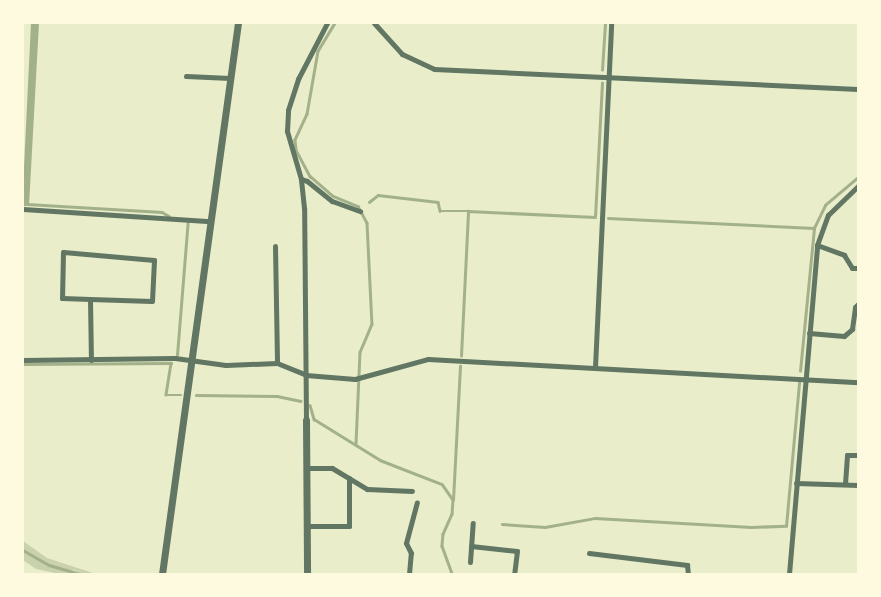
<!DOCTYPE html>
<html>
<head>
<meta charset="utf-8">
<style>
  body { margin:0 }
  #map { position:relative; width:881px; height:597px; overflow:hidden; background:#e9edc9; font-family:Quicksand,sans-serif }
  div>[style] { position:absolute }
  [style*='--x'] { left:calc(var(--x)*1px); top:calc(var(--y)*1px); width:calc(var(--w)*1px); rotate:calc(var(--a)*1deg) }
  .green>* { inset:0; background:#cad2ad }
  .water>* { inset:0; background:#a3b18a }
  .stream>* { height:2.5px; margin:-1.25px; padding:0 1.25px; transform-origin:1.25px; border-radius:1.25px; background:#a3b18a }
  .minor>* { height:5px; margin:-2.5px; padding:0 2.5px; transform-origin:2.5px; border-radius:2.5px; background:#617663 }
  .tertiary>* { height:7px; margin:-3.5px; padding:0 3.5px; transform-origin:3.5px; border-radius:3.5px; background:#617663 }
  span { translate:-50% -50%; white-space:nowrap; text-align:center; line-height:1.15; -webkit-text-stroke:5px #fefae0; paint-order:stroke }
  .frame { position:absolute; inset:0; border:24px solid #fefae0; pointer-events:none }
</style>
</head>
<body>
<div id="map">
  <div class="green">
    <div style="clip-path:polygon(23px 541px,47px 558px,93px 573px,83px 574px,73px 570px,69px 574px,59px 574px,36px 569px,23px 560px)"></div>
  </div>
  <div class="water">
    <div style="clip-path:polygon(31px 23px,39px 23px,29px 206px,23px 206px,23px 188px)"></div>
  </div>
  <div class="stream">
    <div style="--x:335;--y:23;--w:33;--a:121"></div>
    <div style="--x:318;--y:51;--w:64;--a:99.9"></div>
    <div style="--x:307;--y:114;--w:29;--a:115"></div>
    <div style="--x:295;--y:140;--w:10;--a:84"></div>
    <div style="--x:296;--y:150;--w:30;--a:62"></div>
    <div style="--x:310;--y:176;--w:30;--a:41"></div>
    <div style="--x:333;--y:196;--w:27;--a:22"></div>
    <div style="--x:358;--y:206;--w:19;--a:62"></div>
    <div style="--x:367;--y:223;--w:101;--a:87.2"></div>
    <div style="--x:372;--y:324;--w:30;--a:113"></div>
    <div style="--x:360;--y:352;--w:92;--a:92.5"></div>
    <div style="--x:602;--y:70;--w:47;--a:-86.3"></div>
    <div style="--x:369;--y:202;--w:11;--a:-38"></div>
    <div style="--x:378;--y:195;--w:60;--a:6.7"></div>
    <div style="--x:438;--y:202;--w:9;--a:77"></div>
    <div style="--x:440;--y:211;--w:28;--a:0"></div>
    <div style="--x:27;--y:204;--w:135;--a:3.4"></div>
    <div style="--x:162;--y:212;--w:8;--a:30"></div>
    <div style="--x:608;--y:218;--w:206;--a:2.8"></div>
    <div style="--x:177;--y:355;--w:136;--a:-85.4"></div>
    <div style="--x:461;--y:356;--w:145;--a:-87.2"></div>
    <div style="--x:468;--y:211;--w:127;--a:2.7"></div>
    <div style="--x:595;--y:217;--w:134;--a:-87"></div>
    <div style="--x:23;--y:364;--w:148;--a:-0.4"></div>
    <div style="--x:171;--y:363;--w:32;--a:99"></div>
    <div style="--x:166;--y:395;--w:15;--a:0"></div>
    <div style="--x:800;--y:371;--w:144;--a:-84.4"></div>
    <div style="--x:814;--y:228;--w:25;--a:-64"></div>
    <div style="--x:825;--y:205;--w:43;--a:-40.3"></div>
    <div style="--x:196;--y:395;--w:81;--a:0.7"></div>
    <div style="--x:277;--y:396;--w:24;--a:12"></div>
    <div style="--x:310;--y:405;--w:15;--a:74"></div>
    <div style="--x:314;--y:419;--w:78;--a:31.8"></div>
    <div style="--x:380;--y:460;--w:66;--a:21.2"></div>
    <div style="--x:442;--y:484;--w:19;--a:55"></div>
    <div style="--x:453;--y:500;--w:14;--a:94"></div>
    <div style="--x:452;--y:514;--w:22;--a:114"></div>
    <div style="--x:443;--y:534;--w:12;--a:95"></div>
    <div style="--x:442;--y:546;--w:30;--a:70"></div>
    <div style="--x:453;--y:500;--w:134;--a:-87"></div>
    <div style="--x:502;--y:524;--w:43;--a:4"></div>
    <div style="--x:545;--y:527;--w:51;--a:-10.2"></div>
    <div style="--x:595;--y:518;--w:156;--a:3.3"></div>
    <div style="--x:751;--y:527;--w:35;--a:-2"></div>
    <div style="--x:786;--y:526;--w:145;--a:-84.8"></div>
    <div style="--x:23;--y:550;--w:30;--a:30"></div>
    <div style="--x:49;--y:565;--w:33;--a:16"></div>
  </div>
  <div class="minor">
    <div style="--x:374;--y:23;--w:42;--a:47.9"></div>
    <div style="--x:402;--y:54;--w:35;--a:25"></div>
    <div style="--x:434;--y:69;--w:424;--a:2.7"></div>
    <div style="--x:186;--y:76;--w:44;--a:2.6"></div>
    <div style="--x:301;--y:179;--w:6;--a:18"></div>
    <div style="--x:307;--y:181;--w:32;--a:39"></div>
    <div style="--x:332;--y:201;--w:30;--a:20"></div>
    <div style="--x:23;--y:209;--w:188;--a:3.7"></div>
    <div style="--x:817;--y:245;--w:29;--a:20"></div>
    <div style="--x:844;--y:255;--w:15;--a:58"></div>
    <div style="--x:852;--y:268;--w:6;--a:0"></div>
    <div style="--x:275;--y:246;--w:117;--a:89"></div>
    <div style="--x:90;--y:299;--w:62;--a:1.8"></div>
    <div style="--x:152;--y:301;--w:41;--a:-87.2"></div>
    <div style="--x:154;--y:260;--w:91;--a:-175"></div>
    <div style="--x:63;--y:252;--w:46;--a:91.2"></div>
    <div style="--x:62;--y:298;--w:28;--a:2"></div>
    <div style="--x:90;--y:299;--w:61;--a:89.1"></div>
    <div style="--x:809;--y:333;--w:35;--a:5"></div>
    <div style="--x:844;--y:336;--w:11;--a:-41"></div>
    <div style="--x:852;--y:329;--w:22;--a:-82"></div>
    <div style="--x:855;--y:307;--w:4;--a:-45"></div>
    <div style="--x:23;--y:360;--w:152;--a:-0.8"></div>
    <div style="--x:175;--y:358;--w:51;--a:7.8"></div>
    <div style="--x:226;--y:365;--w:51;--a:-2.2"></div>
    <div style="--x:277;--y:363;--w:31;--a:22"></div>
    <div style="--x:306;--y:375;--w:49;--a:4.7"></div>
    <div style="--x:355;--y:379;--w:76;--a:-15.3"></div>
    <div style="--x:428;--y:359;--w:431;--a:3.1"></div>
    <div style="--x:595;--y:367;--w:344;--a:-87.3"></div>
    <div style="--x:306;--y:420;--w:212;--a:-90.5"></div>
    <div style="--x:304;--y:208;--w:29;--a:-96"></div>
    <div style="--x:301;--y:179;--w:50;--a:-106.3"></div>
    <div style="--x:287;--y:131;--w:21;--a:-87"></div>
    <div style="--x:288;--y:110;--w:33;--a:-72"></div>
    <div style="--x:298;--y:79;--w:63;--a:-62.6"></div>
    <div style="--x:306;--y:468;--w:26;--a:0"></div>
    <div style="--x:332;--y:468;--w:41;--a:31"></div>
    <div style="--x:367;--y:489;--w:45;--a:2.5"></div>
    <div style="--x:796;--y:483;--w:62;--a:1.8"></div>
    <div style="--x:845;--y:484;--w:29;--a:-86"></div>
    <div style="--x:847;--y:455;--w:11;--a:0"></div>
    <div style="--x:307;--y:526;--w:42;--a:0"></div>
    <div style="--x:349;--y:526;--w:48;--a:-90"></div>
    <div style="--x:471;--y:546;--w:46;--a:6.2"></div>
    <div style="--x:517;--y:551;--w:23;--a:97"></div>
    <div style="--x:589;--y:553;--w:99;--a:7"></div>
    <div style="--x:687;--y:565;--w:9;--a:84"></div>
    <div style="--x:470;--y:562;--w:39;--a:-86"></div>
    <div style="--x:409;--y:574;--w:21;--a:-85"></div>
    <div style="--x:411;--y:553;--w:11;--a:-117"></div>
    <div style="--x:406;--y:543;--w:42;--a:-75"></div>
    <div style="--x:789;--y:574;--w:330;--a:-85.1"></div>
    <div style="--x:817;--y:245;--w:32;--a:-70"></div>
    <div style="--x:828;--y:215;--w:42;--a:-44"></div>
  </div>
  <div class="tertiary">
    <div style="--x:306;--y:420;--w:154;--a:89.6"></div>
    <div style="--x:162;--y:574;--w:556;--a:-82.15"></div>
  </div>
  <div class="frame"></div>
</div>
</body>
</html>
